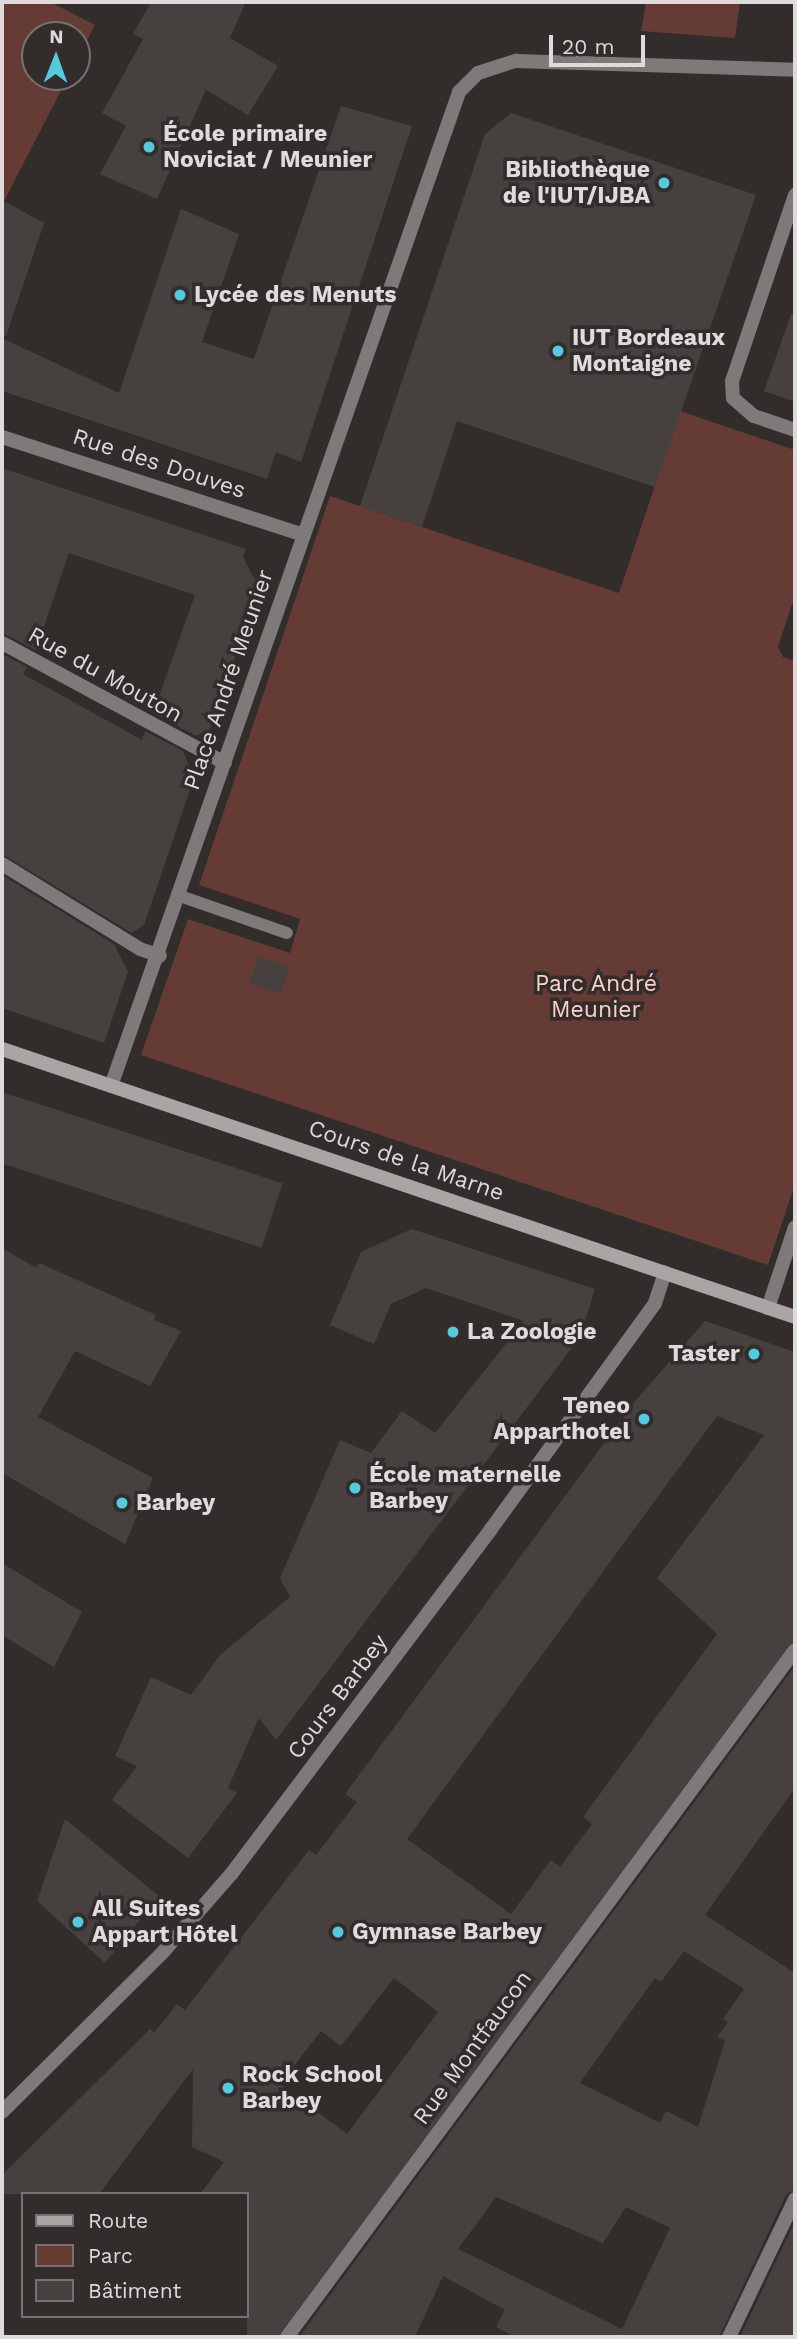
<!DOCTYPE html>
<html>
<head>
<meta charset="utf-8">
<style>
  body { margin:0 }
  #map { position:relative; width:797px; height:2339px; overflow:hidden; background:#322c2b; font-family:"Work Sans",sans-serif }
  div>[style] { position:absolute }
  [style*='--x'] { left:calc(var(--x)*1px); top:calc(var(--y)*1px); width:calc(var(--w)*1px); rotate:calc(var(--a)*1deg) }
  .green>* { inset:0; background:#643c35 }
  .building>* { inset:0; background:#46403f; transform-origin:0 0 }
  .service>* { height:12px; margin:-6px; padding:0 6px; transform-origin:6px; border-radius:6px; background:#7d7a79 }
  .minor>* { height:14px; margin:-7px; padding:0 7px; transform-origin:7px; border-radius:7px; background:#7d7a79 }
  .tertiary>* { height:14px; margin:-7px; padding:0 7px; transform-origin:7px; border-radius:7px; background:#7d7a79 }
  .secondary>* { height:14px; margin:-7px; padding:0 7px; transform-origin:7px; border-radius:7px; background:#aaa5a4 }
  .dots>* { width:19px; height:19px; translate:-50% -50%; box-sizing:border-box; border:4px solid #322c2b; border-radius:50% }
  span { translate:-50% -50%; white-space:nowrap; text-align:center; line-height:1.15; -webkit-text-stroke:7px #322c2b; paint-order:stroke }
  .poi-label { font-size:23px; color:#dfdbda; font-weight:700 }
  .left { translate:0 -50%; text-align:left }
  .right { translate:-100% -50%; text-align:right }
  .street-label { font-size:23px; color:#dfdbda }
  .park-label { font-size:23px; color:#fad2ca }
  .frame { position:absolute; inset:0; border:4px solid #dfdbda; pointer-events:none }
  .legend { position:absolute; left:21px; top:2192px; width:228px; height:126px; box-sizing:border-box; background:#322c2b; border:2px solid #777271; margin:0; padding:9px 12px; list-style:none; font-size:21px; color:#dfdbda }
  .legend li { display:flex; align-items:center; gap:14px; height:35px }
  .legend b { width:35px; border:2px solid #777271 }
  .north { position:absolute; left:21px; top:21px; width:70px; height:70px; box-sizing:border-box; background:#322c2b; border:2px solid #777271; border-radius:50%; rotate:1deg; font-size:19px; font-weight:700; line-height:28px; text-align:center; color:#dfdbda }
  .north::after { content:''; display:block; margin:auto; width:24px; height:32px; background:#54cadd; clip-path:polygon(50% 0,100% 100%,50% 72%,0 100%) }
  .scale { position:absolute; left:549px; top:35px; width:96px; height:32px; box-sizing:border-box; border:4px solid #dfdbda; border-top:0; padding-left:9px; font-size:21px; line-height:24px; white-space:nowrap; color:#dfdbda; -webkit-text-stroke:5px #322c2b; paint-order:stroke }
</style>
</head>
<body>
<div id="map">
  <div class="green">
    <div style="clip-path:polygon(2px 2px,50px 2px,95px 25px,77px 60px,77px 35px,35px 35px,35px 77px,68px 77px,2px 205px)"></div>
    <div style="clip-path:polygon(646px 2px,740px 2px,735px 38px,641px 31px)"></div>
    <div style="clip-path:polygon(680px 411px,795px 450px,795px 595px,778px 647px,783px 657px,795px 661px,795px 1184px,768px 1265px,141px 1055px,188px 919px,290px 953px,300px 919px,199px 885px,330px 496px,619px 593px)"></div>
  </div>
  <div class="building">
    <div style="clip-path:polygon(151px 2px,246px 2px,230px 38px,278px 66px,248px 115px,206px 90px,157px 199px,100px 174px,126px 126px,102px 113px,143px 39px,133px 34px)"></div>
    <div style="clip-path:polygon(341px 106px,412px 126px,301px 462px,276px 452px,267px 479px,2px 391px,2px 338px,119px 393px,181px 209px,239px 234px,202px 342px,254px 359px)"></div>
    <div style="clip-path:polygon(511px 113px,756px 195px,655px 487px,457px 421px,422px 527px,360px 506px,485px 134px)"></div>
    <div style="clip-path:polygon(2px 200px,44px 223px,6px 336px,2px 335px)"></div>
    <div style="clip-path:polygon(791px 314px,795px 314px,795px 402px,764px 391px)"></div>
    <div style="clip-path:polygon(2px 468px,246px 549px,243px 557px,254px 578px,262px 580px,210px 729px,196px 736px,153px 713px,195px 595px,69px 553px,36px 650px,2px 633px)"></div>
    <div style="clip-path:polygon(2px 654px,27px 667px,23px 674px,142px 740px,145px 731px,183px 751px,194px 778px,144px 925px,132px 933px,2px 854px)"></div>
    <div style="clip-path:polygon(2px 875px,114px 944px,128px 971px,104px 1043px,2px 1008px)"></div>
    <div style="left:258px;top:957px;width:33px;height:28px;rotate:18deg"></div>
    <div style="left:2px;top:1092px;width:295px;height:68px;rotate:18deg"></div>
    <div style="clip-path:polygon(412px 1229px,595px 1289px,580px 1337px,276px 1740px,259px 1718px,228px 1788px,237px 1793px,188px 1858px,112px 1800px,137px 1766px,115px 1756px,151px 1677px,191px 1695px,220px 1655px,290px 1597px,280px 1578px,340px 1440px,371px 1453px,402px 1411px,435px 1433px,524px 1321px,426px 1288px,391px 1304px,374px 1344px,330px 1325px,361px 1252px)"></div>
    <div style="clip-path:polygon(2px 1248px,36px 1268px,39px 1263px,156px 1315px,154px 1320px,181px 1331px,150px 1386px,75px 1351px,38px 1417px,153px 1478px,125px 1544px,2px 1473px)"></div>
    <div style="clip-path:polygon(evenodd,705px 1321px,795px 1352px,795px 1640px,278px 2337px,247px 2337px,247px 2194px,200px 2194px,224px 2162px,192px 2147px,193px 2069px,99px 2194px,2px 2194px,2px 2175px,150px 2029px,154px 2033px,177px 2004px,185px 2010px,309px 1850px,316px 1855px,357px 1802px,345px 1794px,636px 1400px,705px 1321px,717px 1416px,764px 1435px,657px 1578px,717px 1634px,583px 1817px,592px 1824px,560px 1867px,551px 1860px,511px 1914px,407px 1839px,717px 1416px,705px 1321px,394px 1978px,438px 2012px,347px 2134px,280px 2084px,321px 2031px,341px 2046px,394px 1978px)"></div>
    <div style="clip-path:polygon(2px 1563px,82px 1612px,54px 1667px,2px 1635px)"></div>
    <div style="clip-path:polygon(evenodd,795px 1666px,795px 1788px,705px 1915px,795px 1973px,795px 2189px,786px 2195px,719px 2337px,514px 2337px,496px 2327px,505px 2310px,443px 2276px,415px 2337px,299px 2337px,795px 1666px,684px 1951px,744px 1989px,723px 2019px,728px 2022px,717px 2037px,725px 2041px,698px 2127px,666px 2111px,660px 2123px,580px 2083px,655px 1978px,661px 1982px,684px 1951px,795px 1666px,496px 2197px,603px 2243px,626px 2207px,670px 2228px,622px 2329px,458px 2249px,496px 2197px)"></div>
    <div style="clip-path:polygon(65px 1819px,159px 1896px,105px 1963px,37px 1901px)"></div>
    <div style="clip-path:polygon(795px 2221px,795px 2337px,740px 2337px)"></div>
  </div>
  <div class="service">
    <div style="--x:180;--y:896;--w:113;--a:19.1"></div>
  </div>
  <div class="minor">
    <div style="--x:795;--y:195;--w:196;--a:108.7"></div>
    <div style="--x:732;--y:381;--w:17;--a:87"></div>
    <div style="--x:733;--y:398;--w:28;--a:41"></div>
    <div style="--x:754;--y:416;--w:43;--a:18.9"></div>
    <div style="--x:2;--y:437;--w:317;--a:18"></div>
    <div style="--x:2;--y:643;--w:253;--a:28.3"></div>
    <div style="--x:2;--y:864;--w:162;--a:31.6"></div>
    <div style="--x:140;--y:949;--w:21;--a:19"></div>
    <div style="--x:111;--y:1086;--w:1053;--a:-70.7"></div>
    <div style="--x:459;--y:92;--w:27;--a:-45"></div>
    <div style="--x:478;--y:73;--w:40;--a:-18"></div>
    <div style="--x:516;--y:61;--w:279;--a:1.8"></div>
    <div style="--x:768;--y:1308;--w:85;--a:-71.6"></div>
    <div style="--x:287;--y:2337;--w:854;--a:-53.52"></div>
  </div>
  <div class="tertiary">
    <div style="--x:2;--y:2112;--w:228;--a:-44.8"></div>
    <div style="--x:164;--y:1951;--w:103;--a:-48.9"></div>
    <div style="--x:232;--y:1873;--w:431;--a:-53"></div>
    <div style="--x:491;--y:1529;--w:279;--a:-54"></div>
    <div style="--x:655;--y:1303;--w:32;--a:-72"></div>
    <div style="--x:729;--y:2337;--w:153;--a:-64.4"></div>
  </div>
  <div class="secondary">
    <div style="--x:2;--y:1049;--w:837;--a:18.67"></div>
  </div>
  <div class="dots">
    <div style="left:149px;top:147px;background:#54cadd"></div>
    <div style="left:664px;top:183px;background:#54cadd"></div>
    <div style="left:180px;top:295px;background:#54cadd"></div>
    <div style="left:558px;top:351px;background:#54cadd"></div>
    <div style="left:453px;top:1332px;background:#54cadd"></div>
    <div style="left:754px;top:1354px;background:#54cadd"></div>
    <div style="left:644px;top:1419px;background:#54cadd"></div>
    <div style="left:355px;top:1488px;background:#54cadd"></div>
    <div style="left:122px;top:1503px;background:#54cadd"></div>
    <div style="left:78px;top:1922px;background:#54cadd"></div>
    <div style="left:338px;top:1932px;background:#54cadd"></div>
    <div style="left:228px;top:2088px;background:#54cadd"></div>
  </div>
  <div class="poi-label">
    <span class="left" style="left:163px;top:147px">École primaire<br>Noviciat / Meunier</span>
    <span class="right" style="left:650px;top:183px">Bibliothèque<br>de l'IUT/IJBA</span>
    <span class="left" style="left:194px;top:295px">Lycée des Menuts</span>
    <span class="left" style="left:572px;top:351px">IUT Bordeaux<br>Montaigne</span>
    <span class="left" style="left:467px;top:1332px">La Zoologie</span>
    <span class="right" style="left:740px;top:1354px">Taster</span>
    <span class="right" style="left:630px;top:1419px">Teneo<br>Apparthotel</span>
    <span class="left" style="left:369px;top:1488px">École maternelle<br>Barbey</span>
    <span class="left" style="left:136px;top:1503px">Barbey</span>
    <span class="left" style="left:92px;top:1922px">All Suites<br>Appart Hôtel</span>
    <span class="left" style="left:352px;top:1932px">Gymnase Barbey</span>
    <span class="left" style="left:242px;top:2088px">Rock School<br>Barbey</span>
  </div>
  <div class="street-label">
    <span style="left:159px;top:464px;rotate:18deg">Rue des Douves</span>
    <span style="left:105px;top:675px;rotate:29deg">Rue du Mouton</span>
    <span style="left:229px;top:680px;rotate:-71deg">Place André Meunier</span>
    <span style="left:406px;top:1161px;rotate:19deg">Cours de la Marne</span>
    <span style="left:338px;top:1697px;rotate:-53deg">Cours Barbey</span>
    <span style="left:473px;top:2048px;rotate:-54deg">Rue Montfaucon</span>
  </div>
  <div class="park-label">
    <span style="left:596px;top:997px">Parc André<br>Meunier</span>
  </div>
  <div class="frame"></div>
  <ul class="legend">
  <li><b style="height:9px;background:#aaa5a4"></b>Route</li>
  <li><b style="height:19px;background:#643c35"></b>Parc</li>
  <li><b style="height:19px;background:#46403f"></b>Bâtiment</li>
  </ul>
  <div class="north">N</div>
  <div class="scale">20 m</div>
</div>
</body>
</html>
